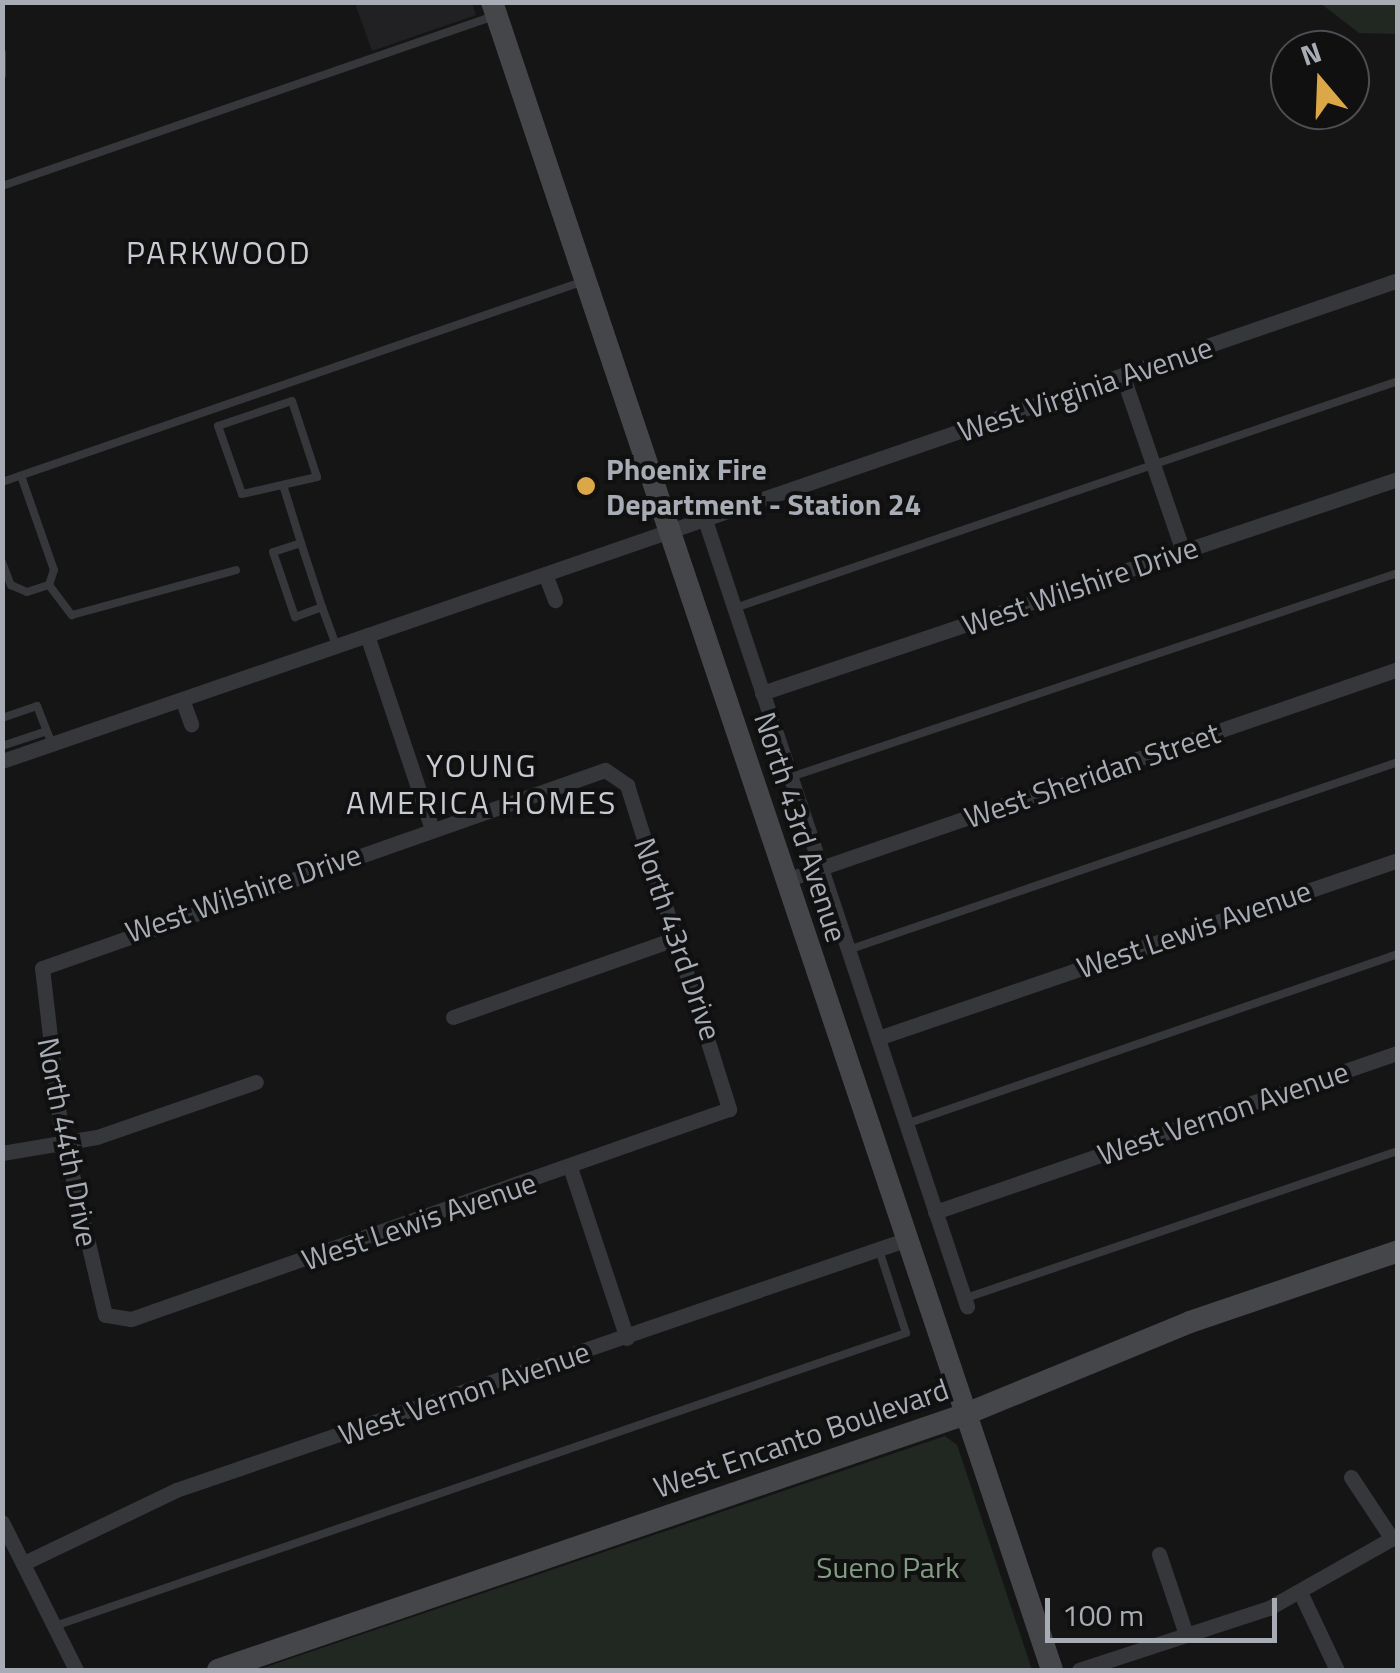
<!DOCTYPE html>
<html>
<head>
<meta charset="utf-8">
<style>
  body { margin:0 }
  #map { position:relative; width:1400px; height:1673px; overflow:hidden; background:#151516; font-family:"Titillium Web",sans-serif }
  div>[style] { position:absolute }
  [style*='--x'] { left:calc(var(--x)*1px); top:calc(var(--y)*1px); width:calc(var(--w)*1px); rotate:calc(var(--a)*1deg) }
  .built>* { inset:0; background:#212123 }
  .green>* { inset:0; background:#212822 }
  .lane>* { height:8px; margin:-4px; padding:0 4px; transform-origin:4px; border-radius:4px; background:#36373b }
  .street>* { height:15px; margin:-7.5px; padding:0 7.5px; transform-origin:7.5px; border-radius:7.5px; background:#36373b }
  .secondary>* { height:22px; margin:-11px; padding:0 11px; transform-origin:11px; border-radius:11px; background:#44464a }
  .dots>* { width:28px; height:28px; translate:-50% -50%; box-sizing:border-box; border:5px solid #101011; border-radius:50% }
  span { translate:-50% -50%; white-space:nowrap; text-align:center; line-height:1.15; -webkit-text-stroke:8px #101011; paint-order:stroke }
  .street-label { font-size:30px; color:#a8acb5 }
  .poi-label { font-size:30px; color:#a8acb5; font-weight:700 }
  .left { translate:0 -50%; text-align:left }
  .park-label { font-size:30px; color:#819d83 }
  .neighbourhood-label { font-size:32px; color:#c8cbd1; letter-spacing:2.5px }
  .frame { position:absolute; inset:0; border:5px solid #a8acb5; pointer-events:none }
  .north { position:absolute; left:1270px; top:30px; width:100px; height:100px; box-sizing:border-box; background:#101011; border:2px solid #4d4e53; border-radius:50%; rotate:341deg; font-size:28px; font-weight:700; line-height:40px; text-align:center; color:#a8acb5 }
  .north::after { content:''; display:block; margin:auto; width:35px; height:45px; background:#dca847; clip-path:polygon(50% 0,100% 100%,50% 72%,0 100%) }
  .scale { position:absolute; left:1045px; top:1598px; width:232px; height:45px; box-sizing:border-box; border:5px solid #a8acb5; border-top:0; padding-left:12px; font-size:30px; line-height:35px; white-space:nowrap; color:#a8acb5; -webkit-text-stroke:8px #101011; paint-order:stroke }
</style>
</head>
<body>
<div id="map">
  <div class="built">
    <div style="clip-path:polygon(355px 3px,472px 3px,476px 15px,372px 51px)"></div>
  </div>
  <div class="green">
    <div style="clip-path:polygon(1320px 3px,1397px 3px,1397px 34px,1359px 33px)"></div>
    <div style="clip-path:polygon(945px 1436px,957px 1445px,1032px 1670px,257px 1670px)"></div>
  </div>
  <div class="lane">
    <div style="--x:2;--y:53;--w:22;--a:90"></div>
    <div style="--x:2;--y:186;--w:521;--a:-19.06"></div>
    <div style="--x:292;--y:401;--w:80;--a:71.8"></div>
    <div style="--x:317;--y:477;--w:77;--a:167.2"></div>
    <div style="--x:242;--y:494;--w:72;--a:-109.4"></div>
    <div style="--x:218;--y:426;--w:78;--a:-18.7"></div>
    <div style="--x:2;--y:482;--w:616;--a:-19.05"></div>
    <div style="--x:284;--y:488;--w:58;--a:72.8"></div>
    <div style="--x:2;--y:562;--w:25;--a:69"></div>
    <div style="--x:11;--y:585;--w:17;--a:24"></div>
    <div style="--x:27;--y:592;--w:23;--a:-18"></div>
    <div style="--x:49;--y:585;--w:16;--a:-72"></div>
    <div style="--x:54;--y:570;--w:100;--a:-109.3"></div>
    <div style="--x:49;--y:585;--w:38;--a:53"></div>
    <div style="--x:72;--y:615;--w:170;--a:-15.3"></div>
    <div style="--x:322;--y:607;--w:67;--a:-108.2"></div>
    <div style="--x:301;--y:543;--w:29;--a:162"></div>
    <div style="--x:273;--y:552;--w:69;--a:71.3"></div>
    <div style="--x:295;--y:617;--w:29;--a:-20"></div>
    <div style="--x:322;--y:607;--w:40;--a:69.8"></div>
    <div style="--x:735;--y:608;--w:701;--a:-18.9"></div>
    <div style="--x:2;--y:718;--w:37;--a:-19"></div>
    <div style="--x:37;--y:706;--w:41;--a:68.5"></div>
    <div style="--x:2;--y:746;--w:47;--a:-18.4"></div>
    <div style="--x:791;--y:777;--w:640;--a:-18.58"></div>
    <div style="--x:848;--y:950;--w:581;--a:-18.87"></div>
    <div style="--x:906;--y:1124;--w:521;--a:-19.06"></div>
    <div style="--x:966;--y:1298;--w:456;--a:-18.8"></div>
    <div style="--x:58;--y:1625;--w:897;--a:-19"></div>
    <div style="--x:906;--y:1333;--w:87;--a:-108"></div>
  </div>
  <div class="street">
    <div style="--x:1123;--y:377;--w:184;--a:71"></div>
    <div style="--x:705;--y:520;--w:829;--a:71.57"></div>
    <div style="--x:545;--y:574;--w:28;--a:69"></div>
    <div style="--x:367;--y:635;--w:205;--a:71.5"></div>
    <div style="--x:762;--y:693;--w:671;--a:-18.6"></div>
    <div style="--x:182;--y:699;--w:27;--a:70"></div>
    <div style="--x:2;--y:761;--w:1477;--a:-19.01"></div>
    <div style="--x:605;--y:770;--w:27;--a:34"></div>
    <div style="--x:627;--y:785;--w:340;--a:72.5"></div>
    <div style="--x:729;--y:1109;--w:634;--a:160.65"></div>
    <div style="--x:131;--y:1319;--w:26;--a:-171"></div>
    <div style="--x:105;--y:1315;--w:197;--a:-103.2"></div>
    <div style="--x:60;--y:1123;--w:156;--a:-96.6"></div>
    <div style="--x:42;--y:968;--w:597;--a:-19.38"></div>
    <div style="--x:786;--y:880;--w:647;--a:-19.02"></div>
    <div style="--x:453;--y:1017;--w:238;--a:-19.4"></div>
    <div style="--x:878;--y:1038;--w:550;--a:-18.9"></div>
    <div style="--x:2;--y:1153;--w:96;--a:-9.6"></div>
    <div style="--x:97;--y:1137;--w:168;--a:-19.1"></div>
    <div style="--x:571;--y:1170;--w:177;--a:71.6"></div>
    <div style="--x:935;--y:1212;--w:490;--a:-19"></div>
    <div style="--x:1351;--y:1477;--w:74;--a:56.5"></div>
    <div style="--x:2;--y:1522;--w:165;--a:63.4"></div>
    <div style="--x:1159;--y:1554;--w:84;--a:71.4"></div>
    <div style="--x:26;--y:1562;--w:166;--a:-25.6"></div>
    <div style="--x:176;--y:1490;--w:774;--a:-18.93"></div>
    <div style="--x:1301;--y:1594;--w:84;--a:64.7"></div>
    <div style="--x:1079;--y:1670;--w:200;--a:-18.1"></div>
    <div style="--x:1269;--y:1608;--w:148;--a:-29.5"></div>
  </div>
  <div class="secondary">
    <div style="--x:492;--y:2;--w:1759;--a:71.44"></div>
    <div style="--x:218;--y:1670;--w:791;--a:-18.89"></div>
    <div style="--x:966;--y:1414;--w:242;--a:-22.3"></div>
    <div style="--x:1190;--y:1322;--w:220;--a:-18.8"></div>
  </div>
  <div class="dots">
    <div style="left:586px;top:486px;background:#dca847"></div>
  </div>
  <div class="street-label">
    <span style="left:1085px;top:389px;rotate:-19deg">West Virginia Avenue</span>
    <span style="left:1080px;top:586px;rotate:-19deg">West Wilshire Drive</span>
    <span style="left:1092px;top:775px;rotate:-19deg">West Sheridan Street</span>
    <span style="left:801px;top:827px;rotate:72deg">North 43rd Avenue</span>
    <span style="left:243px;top:893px;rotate:-19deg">West Wilshire Drive</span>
    <span style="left:1194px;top:929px;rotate:-19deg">West Lewis Avenue</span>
    <span style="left:678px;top:939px;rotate:71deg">North 43rd Drive</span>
    <span style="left:1223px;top:1113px;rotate:-19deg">West Vernon Avenue</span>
    <span style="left:68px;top:1142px;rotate:79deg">North 44th Drive</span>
    <span style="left:419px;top:1221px;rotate:-19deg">West Lewis Avenue</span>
    <span style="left:464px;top:1393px;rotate:-19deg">West Vernon Avenue</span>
    <span style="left:801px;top:1438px;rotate:-19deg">West Encanto Boulevard</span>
  </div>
  <div class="poi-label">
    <span class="left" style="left:606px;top:486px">Phoenix Fire<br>Department - Station 24</span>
  </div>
  <div class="park-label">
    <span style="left:888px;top:1567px">Sueno Park</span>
  </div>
  <div class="neighbourhood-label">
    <span style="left:219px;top:252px">PARKWOOD</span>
    <span style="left:482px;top:784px">YOUNG<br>AMERICA HOMES</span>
  </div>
  <div class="frame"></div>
  <div class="north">N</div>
  <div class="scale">100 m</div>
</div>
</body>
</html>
